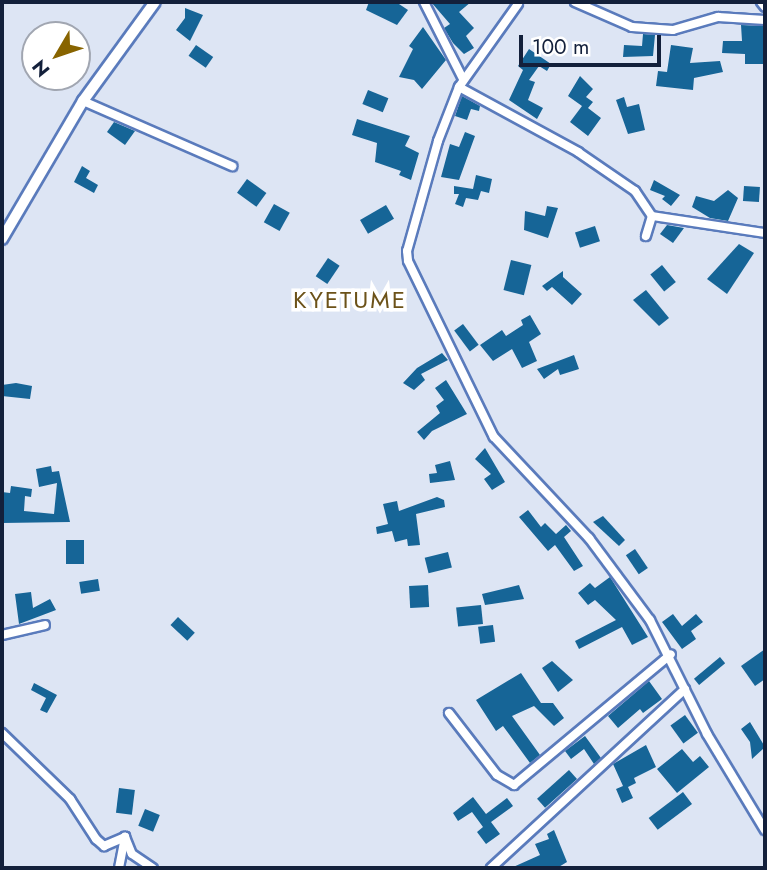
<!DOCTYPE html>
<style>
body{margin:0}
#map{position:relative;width:767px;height:870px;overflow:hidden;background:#dde5f4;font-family:Jost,sans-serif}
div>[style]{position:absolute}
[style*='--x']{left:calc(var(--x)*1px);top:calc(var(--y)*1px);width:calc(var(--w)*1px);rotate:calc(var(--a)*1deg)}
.building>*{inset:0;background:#166597;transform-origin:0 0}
.roads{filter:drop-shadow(2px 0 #5a7bbc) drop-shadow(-2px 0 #5a7bbc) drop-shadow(0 2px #5a7bbc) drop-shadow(0 -2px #5a7bbc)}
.street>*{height:8px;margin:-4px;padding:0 4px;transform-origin:4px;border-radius:4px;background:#fff}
.secondary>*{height:10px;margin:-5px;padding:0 5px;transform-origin:5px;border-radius:5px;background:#fff}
span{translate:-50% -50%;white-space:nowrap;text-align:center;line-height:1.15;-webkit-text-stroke:7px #fff;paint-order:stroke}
.quarter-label{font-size:24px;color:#6c5219;letter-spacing:2px}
.frame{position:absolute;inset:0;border:4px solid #13203b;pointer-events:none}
.north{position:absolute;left:21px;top:21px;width:70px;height:70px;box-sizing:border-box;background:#fff;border:2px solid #a1a6b1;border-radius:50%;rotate:231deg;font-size:19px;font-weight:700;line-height:28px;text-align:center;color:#13203b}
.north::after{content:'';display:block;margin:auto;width:24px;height:32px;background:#886400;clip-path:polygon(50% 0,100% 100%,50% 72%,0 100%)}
.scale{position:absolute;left:519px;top:35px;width:142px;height:32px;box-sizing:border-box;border:4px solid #13203b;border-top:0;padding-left:9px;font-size:21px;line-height:24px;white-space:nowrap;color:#13203b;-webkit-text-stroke:5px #fff;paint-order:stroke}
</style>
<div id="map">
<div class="building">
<div style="clip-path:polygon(369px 2px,396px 2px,408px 10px,397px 25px,366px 10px)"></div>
<div style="clip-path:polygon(431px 2px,471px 2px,459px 12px,474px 28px,466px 36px,474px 48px,464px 54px,453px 43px,444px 28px,450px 24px)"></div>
<div style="clip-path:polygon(185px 8px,203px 15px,190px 41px,176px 30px,185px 18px)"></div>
<div style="clip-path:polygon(741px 25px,764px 26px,764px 64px,745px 64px,745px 54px,722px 53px,723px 41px,742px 41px)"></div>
<div style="clip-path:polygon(423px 27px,446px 60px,422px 89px,414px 80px,399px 77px,413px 49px,409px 46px)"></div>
<div style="clip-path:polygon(643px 34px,655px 35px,653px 56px,623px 57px,624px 45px,642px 46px)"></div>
<div style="left:196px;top:45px;width:21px;height:13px;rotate:35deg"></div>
<div style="clip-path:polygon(671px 45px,693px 48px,690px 63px,720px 61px,723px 72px,694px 78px,693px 90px,656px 86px,658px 71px,667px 72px)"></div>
<div style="clip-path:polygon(529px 49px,551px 64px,547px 71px,539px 66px,529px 80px,535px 82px,528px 100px,543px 108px,537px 119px,509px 100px,523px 70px,518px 66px)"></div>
<div style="clip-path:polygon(580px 76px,593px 89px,586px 97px,593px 102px,588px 108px,601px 118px,588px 136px,570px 122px,582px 106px,568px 96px)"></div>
<div style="left:368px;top:90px;width:22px;height:15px;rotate:22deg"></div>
<div style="clip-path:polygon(462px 96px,480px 106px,479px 111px,471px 109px,467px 120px,455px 116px)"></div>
<div style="clip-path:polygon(624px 97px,627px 107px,639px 104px,645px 130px,628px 134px,616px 100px)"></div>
<div style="clip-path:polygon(357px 119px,410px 136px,405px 146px,419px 153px,411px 180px,399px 175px,401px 171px,375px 162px,377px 143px,352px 135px)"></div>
<div style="clip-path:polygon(114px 122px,135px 131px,125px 145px,107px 132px)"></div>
<div style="clip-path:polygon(465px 132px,475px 136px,459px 180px,441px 177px,450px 144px,459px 147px)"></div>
<div style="clip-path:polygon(82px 166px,90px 171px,86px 178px,98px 185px,94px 193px,74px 182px)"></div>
<div style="clip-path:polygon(476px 175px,492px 179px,489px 193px,481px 191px,478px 200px,466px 198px,463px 207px,455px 204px,459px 194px,454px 194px,454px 186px,473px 189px)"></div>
<div style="left:247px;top:179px;width:24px;height:17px;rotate:36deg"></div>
<div style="clip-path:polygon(654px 180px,680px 195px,671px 206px,662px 199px,665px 196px,650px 190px)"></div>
<div style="left:744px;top:186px;width:16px;height:15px;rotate:4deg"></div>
<div style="clip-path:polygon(728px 190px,738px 198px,728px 221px,710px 218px,692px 207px,696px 196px,714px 201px)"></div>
<div style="left:274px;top:204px;width:18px;height:21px;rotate:29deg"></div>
<div style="left:386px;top:205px;width:16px;height:30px;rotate:60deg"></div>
<div style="clip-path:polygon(547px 206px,558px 208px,548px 238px,524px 230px,525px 211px,545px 216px)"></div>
<div style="clip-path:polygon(667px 225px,684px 228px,673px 243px,660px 234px)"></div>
<div style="left:595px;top:226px;width:16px;height:21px;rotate:72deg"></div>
<div style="clip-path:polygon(739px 244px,754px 253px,727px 294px,707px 279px)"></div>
<div style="left:328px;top:258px;width:14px;height:22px;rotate:34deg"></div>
<div style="left:511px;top:260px;width:21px;height:31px;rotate:14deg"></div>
<div style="left:662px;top:265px;width:22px;height:15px;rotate:51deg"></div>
<div style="clip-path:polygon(563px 271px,563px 277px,582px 294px,572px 305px,552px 287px,547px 291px,542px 286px)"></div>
<div style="clip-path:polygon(646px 290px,669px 318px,659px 326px,633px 300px)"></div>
<div style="clip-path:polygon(530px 315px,541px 334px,529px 342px,537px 361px,522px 368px,512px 349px,493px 361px,480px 345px,502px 330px,506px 336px,523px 325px,521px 320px)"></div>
<div style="left:463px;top:324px;width:26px;height:11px;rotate:53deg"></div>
<div style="clip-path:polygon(442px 353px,448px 360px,421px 374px,425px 380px,414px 390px,403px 383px,417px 368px)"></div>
<div style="clip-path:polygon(574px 355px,579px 369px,560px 375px,558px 369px,544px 379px,537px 369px)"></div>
<div style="clip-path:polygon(446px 380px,467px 414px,432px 431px,424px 440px,417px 432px,440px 413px,436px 406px,444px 400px,435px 388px)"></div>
<div style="clip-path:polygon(16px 383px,32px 386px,30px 399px,2px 396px,2px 385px)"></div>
<div style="clip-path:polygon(485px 448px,505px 482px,492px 490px,484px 479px,491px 474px,475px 459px)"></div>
<div style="clip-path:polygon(450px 461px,455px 480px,430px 483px,429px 474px,437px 473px,435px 465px)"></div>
<div style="clip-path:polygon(51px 466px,52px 472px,59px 471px,70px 522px,2px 523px,2px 492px,10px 493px,11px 486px,32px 489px,31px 497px,25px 496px,24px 511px,54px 514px,57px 483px,39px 487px,36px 469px)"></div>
<div style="clip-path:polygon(437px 497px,444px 500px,445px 507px,416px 514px,420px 545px,408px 546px,407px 539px,395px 542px,392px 531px,377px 534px,376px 527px,388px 524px,383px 504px,397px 501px,399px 511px)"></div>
<div style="clip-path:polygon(528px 510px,541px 527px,545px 523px,556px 534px,566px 525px,571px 531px,564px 537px,583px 566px,574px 571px,555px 545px,548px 551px,519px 517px)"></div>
<div style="clip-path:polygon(603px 516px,625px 540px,619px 546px,593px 522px)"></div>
<div style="left:66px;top:540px;width:18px;height:24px"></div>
<div style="left:635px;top:549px;width:23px;height:11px;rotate:56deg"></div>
<div style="left:448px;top:552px;width:16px;height:24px;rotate:76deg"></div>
<div style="clip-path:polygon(610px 577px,648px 637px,632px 645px,622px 627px,579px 649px,575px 641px,616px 620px,595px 600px,588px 605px,578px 593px,590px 583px,595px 588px)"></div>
<div style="left:98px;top:579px;width:12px;height:19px;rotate:81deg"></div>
<div style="left:428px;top:585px;width:22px;height:19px;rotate:87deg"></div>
<div style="clip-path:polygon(519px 585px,524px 599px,485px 605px,482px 594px)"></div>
<div style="clip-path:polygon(31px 592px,33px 608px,50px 599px,56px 610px,19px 624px,15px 594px)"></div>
<div style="left:481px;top:605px;width:19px;height:25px;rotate:84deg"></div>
<div style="clip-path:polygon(673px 614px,682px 626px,696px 614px,703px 622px,691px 631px,696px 639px,682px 649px,662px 622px)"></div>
<div style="left:178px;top:617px;width:23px;height:11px;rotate:43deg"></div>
<div style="left:493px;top:625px;width:17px;height:15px;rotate:83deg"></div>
<div style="clip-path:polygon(765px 649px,765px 679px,755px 686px,741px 666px)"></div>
<div style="left:720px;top:657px;width:8px;height:34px;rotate:50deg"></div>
<div style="clip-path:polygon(552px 661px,573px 680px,558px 692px,542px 668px)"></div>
<div style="clip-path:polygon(521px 673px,541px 703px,553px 703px,564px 718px,554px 726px,534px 706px,512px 716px,540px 755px,530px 763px,503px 726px,496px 731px,476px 700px)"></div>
<div style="clip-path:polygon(649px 681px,662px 699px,643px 713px,640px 709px,618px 728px,608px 716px)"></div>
<div style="clip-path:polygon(34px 683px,57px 695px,47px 713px,40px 710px,46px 698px,31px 690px)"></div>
<div style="left:685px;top:715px;width:22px;height:18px;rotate:54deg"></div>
<div style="clip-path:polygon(750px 722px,765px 747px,752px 759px,750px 742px,741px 729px)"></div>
<div style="clip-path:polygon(585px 736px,601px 758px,594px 764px,584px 749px,571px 759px,565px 751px)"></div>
<div style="clip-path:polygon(646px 745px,656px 767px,634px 778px,636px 783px,628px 787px,633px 798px,622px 803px,616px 789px,623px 786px,613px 764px)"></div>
<div style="clip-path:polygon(682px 749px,693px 762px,700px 756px,709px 767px,677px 793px,657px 769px)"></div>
<div style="left:569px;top:770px;width:12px;height:43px;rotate:48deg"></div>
<div style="left:119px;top:788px;width:16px;height:25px;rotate:7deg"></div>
<div style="left:683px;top:792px;width:15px;height:43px;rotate:53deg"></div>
<div style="clip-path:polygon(473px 797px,486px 814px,507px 798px,513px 806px,491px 822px,500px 834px,486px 844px,477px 832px,483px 827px,472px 812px,458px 821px,453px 813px)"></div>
<div style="left:145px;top:809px;width:16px;height:18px;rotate:22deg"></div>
<div style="clip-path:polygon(554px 830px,567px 862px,557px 868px,511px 868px,540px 855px,535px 844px,549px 839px,547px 834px)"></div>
</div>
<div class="roads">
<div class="street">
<div style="--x:424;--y:2;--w:86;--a:63.1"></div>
<div style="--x:575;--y:2;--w:62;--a:23.7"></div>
<div style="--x:632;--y:27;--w:41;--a:4.2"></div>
<div style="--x:673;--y:30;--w:47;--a:-16.1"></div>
<div style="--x:718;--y:17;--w:47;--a:3.7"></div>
<div style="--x:761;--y:2;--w:6;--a:51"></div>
<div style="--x:518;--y:4;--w:102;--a:125.4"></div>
<div style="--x:459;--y:87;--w:58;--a:111.3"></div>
<div style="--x:438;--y:141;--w:114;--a:105.7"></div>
<div style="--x:407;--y:251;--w:10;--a:84"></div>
<div style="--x:408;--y:261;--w:196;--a:64"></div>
<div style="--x:494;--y:437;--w:139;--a:46.8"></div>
<div style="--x:589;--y:538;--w:102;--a:53.4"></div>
<div style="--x:650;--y:620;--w:127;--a:63.4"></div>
<div style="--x:707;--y:734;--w:112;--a:58.9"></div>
<div style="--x:459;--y:87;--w:136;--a:28.6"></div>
<div style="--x:578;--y:152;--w:69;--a:34.4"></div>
<div style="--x:635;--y:191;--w:30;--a:56"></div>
<div style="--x:652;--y:216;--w:21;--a:107"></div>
<div style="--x:83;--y:101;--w:163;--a:23.6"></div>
<div style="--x:652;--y:216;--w:114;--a:8.6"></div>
<div style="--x:2;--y:635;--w:44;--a:-13.1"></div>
<div style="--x:449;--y:713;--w:78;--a:52.3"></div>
<div style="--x:497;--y:775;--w:20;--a:30"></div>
<div style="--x:514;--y:785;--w:204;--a:-39.8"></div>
<div style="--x:2;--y:733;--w:95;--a:44.1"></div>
<div style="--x:70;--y:799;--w:48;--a:57"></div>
<div style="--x:96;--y:839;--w:11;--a:41"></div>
<div style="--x:104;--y:846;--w:23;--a:-23"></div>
<div style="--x:125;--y:837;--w:18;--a:68"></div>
<div style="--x:132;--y:854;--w:25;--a:34"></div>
<div style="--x:119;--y:868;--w:32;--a:-79"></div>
<div style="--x:491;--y:868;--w:264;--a:-42.7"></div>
</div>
<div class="secondary">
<div style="--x:2;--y:239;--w:160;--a:-59.6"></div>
<div style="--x:83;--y:101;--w:122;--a:-54"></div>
</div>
</div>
<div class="quarter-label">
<span style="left:350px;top:300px">KYETUME</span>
</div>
<div class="frame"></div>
<div class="north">N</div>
<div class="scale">100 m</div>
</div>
